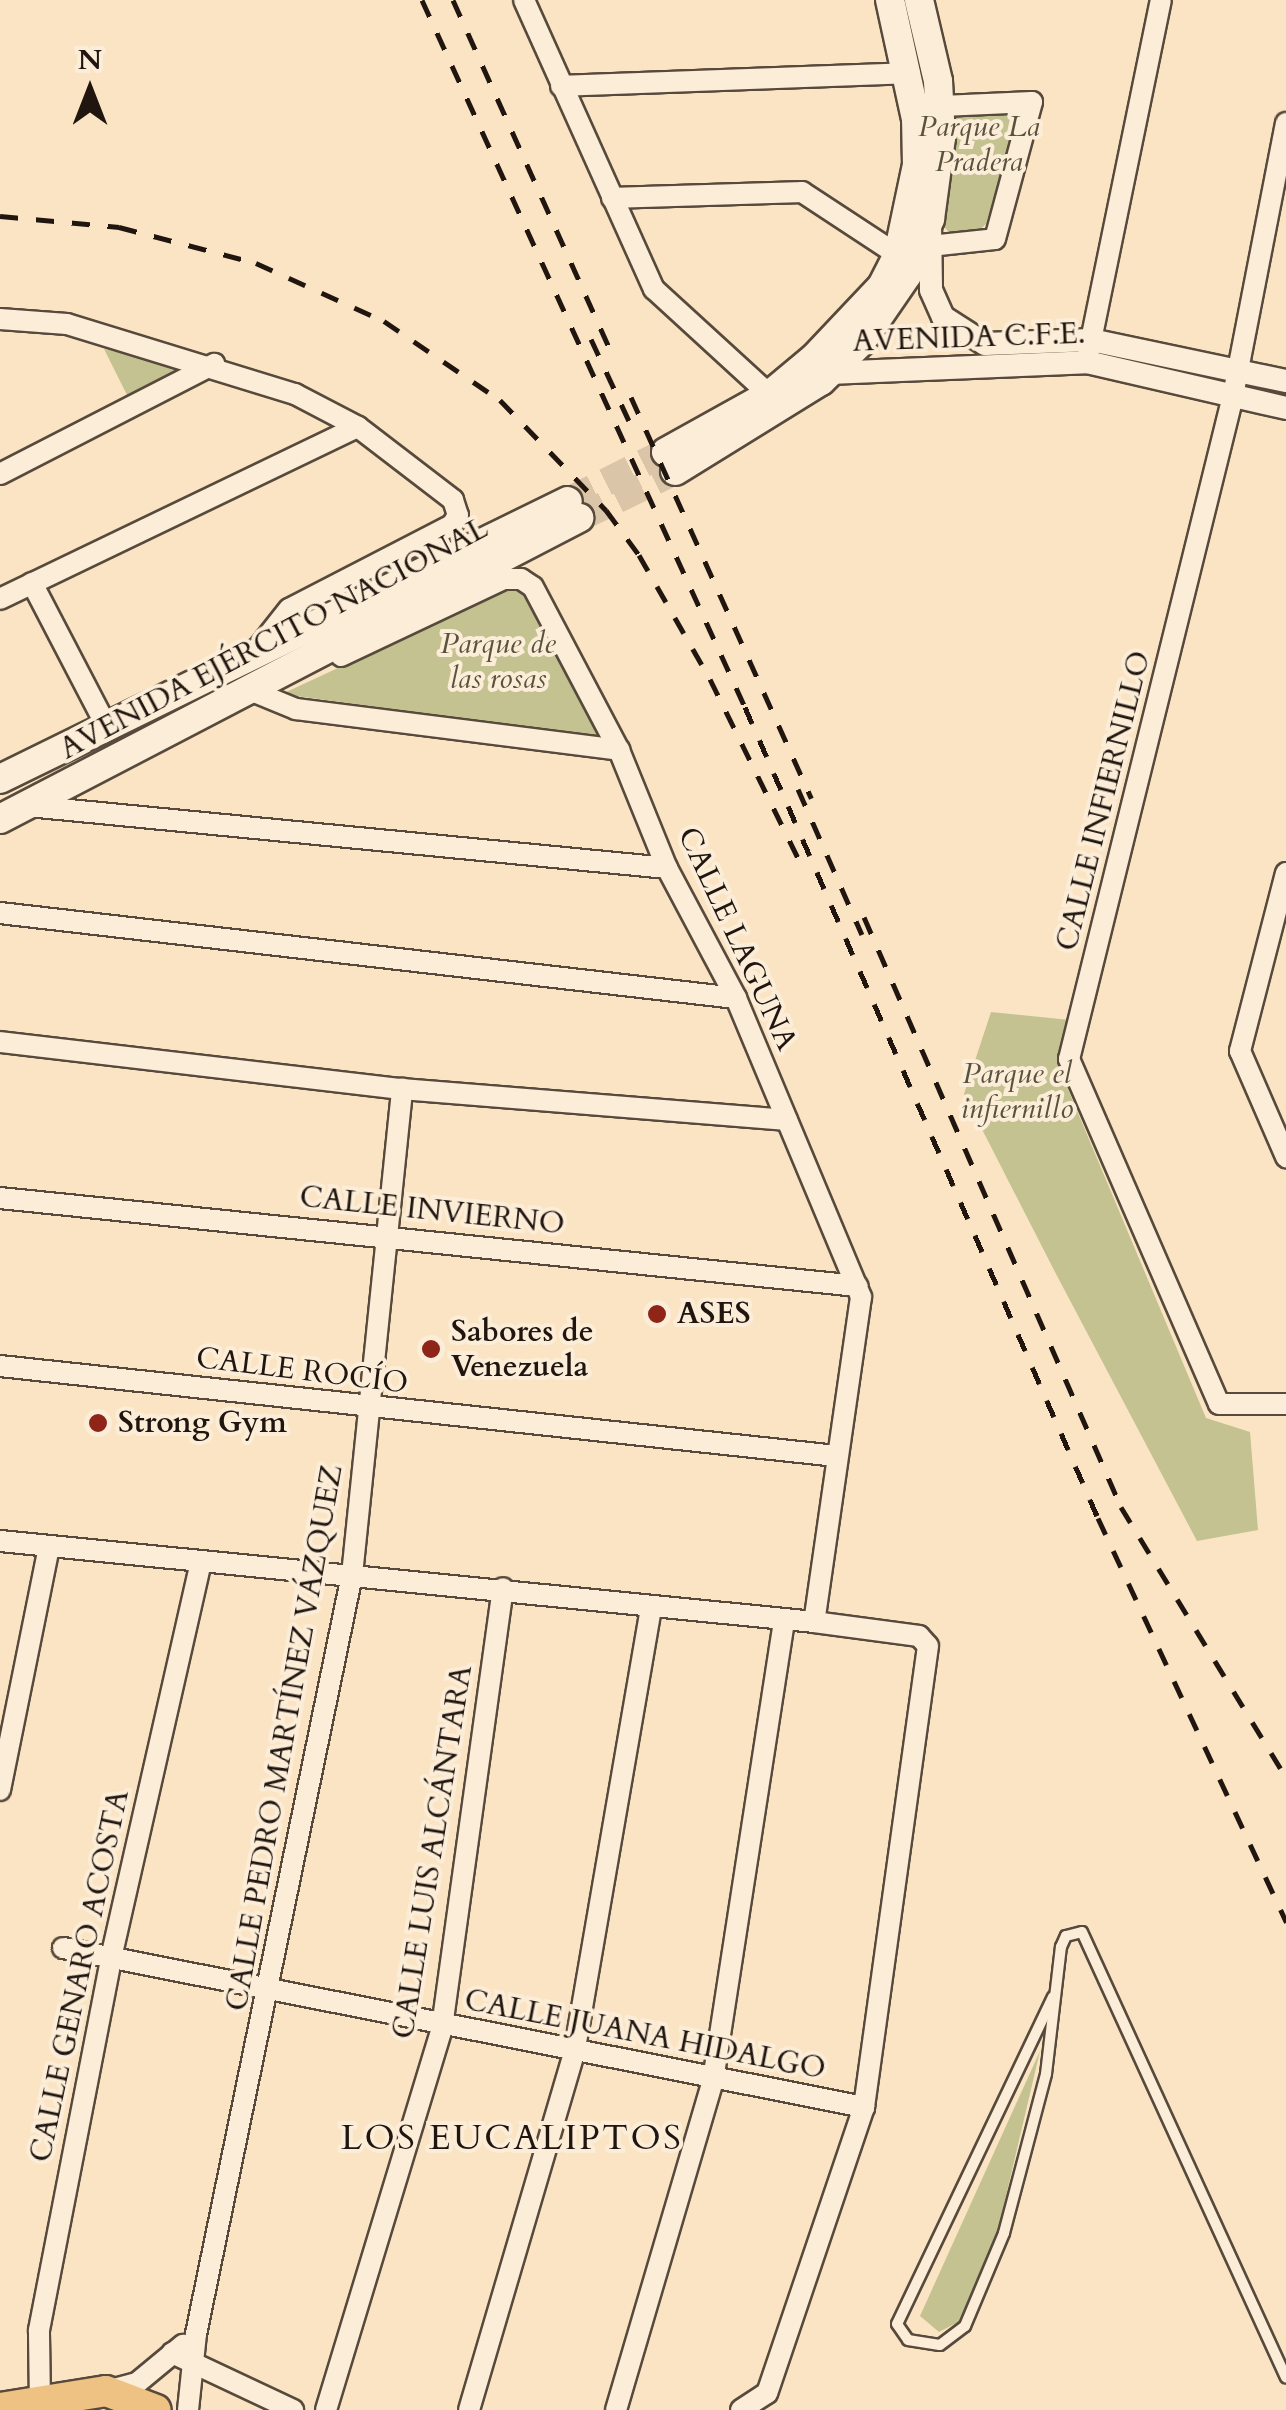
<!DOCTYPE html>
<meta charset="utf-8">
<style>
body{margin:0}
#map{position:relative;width:1286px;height:2410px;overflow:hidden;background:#fbe4c3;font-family:Cardo,serif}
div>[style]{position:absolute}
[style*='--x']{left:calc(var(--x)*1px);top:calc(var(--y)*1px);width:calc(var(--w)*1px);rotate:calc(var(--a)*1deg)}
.green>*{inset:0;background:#c3c290}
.secondary-tunnel>*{height:28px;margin-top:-14px;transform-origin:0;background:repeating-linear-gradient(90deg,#dac5a8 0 28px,transparent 0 42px)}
.roads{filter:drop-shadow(2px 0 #574a3c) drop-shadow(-2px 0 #574a3c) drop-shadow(0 2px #574a3c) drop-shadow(0 -2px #574a3c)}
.service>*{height:10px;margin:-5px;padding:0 5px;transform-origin:5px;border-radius:5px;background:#fcedd8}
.minor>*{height:20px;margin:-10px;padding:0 10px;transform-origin:10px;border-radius:10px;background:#fcedd8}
.tertiary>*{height:22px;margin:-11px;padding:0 11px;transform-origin:11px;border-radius:11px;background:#fcedd8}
.secondary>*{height:28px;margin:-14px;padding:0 14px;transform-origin:14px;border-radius:14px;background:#fcedd8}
.primary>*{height:30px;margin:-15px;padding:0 15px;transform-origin:15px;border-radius:15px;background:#eec282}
.rail>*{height:5px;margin-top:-2.5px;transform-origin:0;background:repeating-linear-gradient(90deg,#20160f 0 18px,transparent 0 36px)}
.dots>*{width:28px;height:28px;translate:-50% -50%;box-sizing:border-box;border:5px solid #fcedd8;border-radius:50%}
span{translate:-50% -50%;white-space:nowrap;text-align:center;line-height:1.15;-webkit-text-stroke:8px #fcedd8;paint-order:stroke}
.park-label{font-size:30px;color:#59523c;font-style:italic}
.street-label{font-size:30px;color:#20160f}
.poi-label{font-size:30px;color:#20160f;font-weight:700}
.left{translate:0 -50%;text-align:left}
.quarter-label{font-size:35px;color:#20160f;letter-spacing:2.5px}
.north{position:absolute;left:40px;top:40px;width:100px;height:100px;-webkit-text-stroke:8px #fcedd8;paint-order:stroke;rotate:0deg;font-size:28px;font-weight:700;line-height:40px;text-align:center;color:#20160f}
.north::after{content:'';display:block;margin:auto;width:35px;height:45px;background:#20160f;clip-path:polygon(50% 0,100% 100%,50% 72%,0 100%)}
</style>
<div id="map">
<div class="green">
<div style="clip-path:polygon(1020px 111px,986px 224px,970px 239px,956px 239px,942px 225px,951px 112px)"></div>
<div style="clip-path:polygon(104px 349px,194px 368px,130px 401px)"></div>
<div style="clip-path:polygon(521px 583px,602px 738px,282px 694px)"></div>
<div style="clip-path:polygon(991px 1012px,1070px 1020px,1062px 1075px,1206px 1418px,1250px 1432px,1258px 1530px,1197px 1541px,1055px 1272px,964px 1094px)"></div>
<div style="clip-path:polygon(1040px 2051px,998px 2230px,960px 2321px,939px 2332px,920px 2316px)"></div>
</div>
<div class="secondary-tunnel">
<div style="--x:568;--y:501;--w:110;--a:-26.6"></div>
<div style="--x:579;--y:518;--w:107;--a:-26.1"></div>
</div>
<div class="roads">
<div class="service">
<div style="--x:1053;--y:1997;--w:362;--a:115.5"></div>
<div style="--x:897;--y:2324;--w:19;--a:55"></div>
<div style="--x:908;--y:2340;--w:32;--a:9"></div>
<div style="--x:940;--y:2345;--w:31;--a:-37"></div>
<div style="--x:965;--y:2326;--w:101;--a:-67.2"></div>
<div style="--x:1004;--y:2233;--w:164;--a:-75.2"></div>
<div style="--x:1046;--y:2074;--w:128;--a:-83.3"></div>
<div style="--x:1061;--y:1947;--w:12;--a:-66"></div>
<div style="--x:1066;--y:1936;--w:16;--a:-14"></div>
<div style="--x:1082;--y:1932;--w:490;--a:65.4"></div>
</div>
<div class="minor">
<div style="--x:524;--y:0;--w:317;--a:65.8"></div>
<div style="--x:654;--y:289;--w:145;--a:42.5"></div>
<div style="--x:561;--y:86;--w:349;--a:-2.1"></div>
<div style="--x:1286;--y:123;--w:278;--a:101"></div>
<div style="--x:1233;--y:396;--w:683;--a:103.89"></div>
<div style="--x:1069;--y:1059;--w:376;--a:66.5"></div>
<div style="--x:1219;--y:1404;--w:67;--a:0"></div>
<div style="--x:612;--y:198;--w:190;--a:-1.8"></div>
<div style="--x:802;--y:192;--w:115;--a:33.3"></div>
<div style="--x:930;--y:246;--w:65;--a:-6.1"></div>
<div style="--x:995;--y:239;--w:142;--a:-74.9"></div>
<div style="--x:1032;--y:102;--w:90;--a:177.5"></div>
<div style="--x:0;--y:319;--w:67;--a:4.3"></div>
<div style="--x:67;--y:324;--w:239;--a:17.1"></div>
<div style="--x:295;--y:394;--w:71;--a:27.6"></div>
<div style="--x:358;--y:427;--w:120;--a:37.5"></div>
<div style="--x:453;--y:500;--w:16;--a:72"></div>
<div style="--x:458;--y:515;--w:12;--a:121"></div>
<div style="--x:452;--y:525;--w:183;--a:152.7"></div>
<div style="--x:289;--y:609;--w:55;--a:128.3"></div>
<div style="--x:1088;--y:355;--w:362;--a:-78.4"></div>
<div style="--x:0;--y:474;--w:241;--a:-27.2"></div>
<div style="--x:32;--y:583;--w:162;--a:62.5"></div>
<div style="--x:0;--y:599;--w:397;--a:-25.7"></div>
<div style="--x:341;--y:656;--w:180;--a:-25.3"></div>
<div style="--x:504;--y:579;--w:17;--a:0"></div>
<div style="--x:521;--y:579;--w:14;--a:34"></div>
<div style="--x:533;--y:587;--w:184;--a:62.2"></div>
<div style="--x:619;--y:750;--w:127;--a:67.9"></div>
<div style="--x:667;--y:868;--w:147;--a:62"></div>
<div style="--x:736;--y:998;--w:324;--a:67.3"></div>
<div style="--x:861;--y:1297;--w:328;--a:98.2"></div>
<div style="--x:252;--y:691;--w:48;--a:22.2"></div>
<div style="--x:296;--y:709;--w:326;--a:7.2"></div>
<div style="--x:28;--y:806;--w:642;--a:5.54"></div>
<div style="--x:1286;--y:873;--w:184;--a:104.5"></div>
<div style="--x:1240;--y:1051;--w:116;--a:66.5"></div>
<div style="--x:0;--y:913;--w:741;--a:6.59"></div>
<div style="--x:0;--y:1042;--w:405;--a:6.7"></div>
<div style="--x:402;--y:1089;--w:386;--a:4.6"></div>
<div style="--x:0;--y:1198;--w:862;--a:5.86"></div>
<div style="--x:0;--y:1366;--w:842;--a:6.14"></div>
<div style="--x:0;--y:1541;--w:818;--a:5.68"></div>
<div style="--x:814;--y:1622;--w:106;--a:7.6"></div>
<div style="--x:919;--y:1636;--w:13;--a:48"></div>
<div style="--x:928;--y:1646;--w:465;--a:97.9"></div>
<div style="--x:864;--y:2107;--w:302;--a:108.7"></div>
<div style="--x:767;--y:2393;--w:31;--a:147"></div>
<div style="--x:0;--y:1790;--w:248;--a:-78.6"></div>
<div style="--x:63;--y:1948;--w:817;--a:11.23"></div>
<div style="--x:172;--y:2353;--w:134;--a:25.2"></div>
<div style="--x:107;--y:2391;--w:31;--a:-15"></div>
<div style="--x:137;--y:2383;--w:60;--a:-39.6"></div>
<div style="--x:40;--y:2405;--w:75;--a:-90.8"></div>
<div style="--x:39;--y:2330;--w:379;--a:-79"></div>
<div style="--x:111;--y:1958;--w:406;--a:-77.2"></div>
<div style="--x:188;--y:2410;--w:76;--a:-84"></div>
<div style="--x:196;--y:2334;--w:775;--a:-78.39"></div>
<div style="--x:352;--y:1575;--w:489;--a:-84.1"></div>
<div style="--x:326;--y:2410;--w:400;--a:-73.1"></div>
<div style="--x:442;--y:2027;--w:443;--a:-82.1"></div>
<div style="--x:469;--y:2410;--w:371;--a:-73.6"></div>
<div style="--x:574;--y:2054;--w:454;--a:-80.2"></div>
<div style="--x:616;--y:2410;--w:344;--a:-73.6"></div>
<div style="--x:713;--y:2080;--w:465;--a:-81.2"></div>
</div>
<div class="tertiary">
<div style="--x:930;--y:224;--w:66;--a:89.1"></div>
<div style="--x:931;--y:290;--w:30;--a:66"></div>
<div style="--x:943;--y:317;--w:50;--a:32.7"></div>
<div style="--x:985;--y:344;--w:106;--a:-2.2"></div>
<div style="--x:1091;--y:340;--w:199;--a:11.9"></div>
<div style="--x:829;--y:373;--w:258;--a:-2.4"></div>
<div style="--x:1087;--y:362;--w:204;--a:13"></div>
</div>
<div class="secondary">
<div style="--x:666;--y:452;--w:121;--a:-29.1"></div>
<div style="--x:772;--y:393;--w:55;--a:-39.8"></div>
<div style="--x:814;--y:358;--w:99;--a:-46.6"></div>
<div style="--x:882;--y:286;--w:35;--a:-63"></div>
<div style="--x:898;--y:255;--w:92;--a:-78.1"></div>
<div style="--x:917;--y:165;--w:46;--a:-91.2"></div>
<div style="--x:916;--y:119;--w:122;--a:-102.3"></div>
<div style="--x:675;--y:471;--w:172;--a:-31.7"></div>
<div style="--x:821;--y:381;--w:56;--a:-44.3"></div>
<div style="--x:861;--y:342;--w:81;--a:-55.5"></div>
<div style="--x:907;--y:275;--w:61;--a:-67.7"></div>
<div style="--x:930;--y:219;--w:82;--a:-82.3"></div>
<div style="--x:941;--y:138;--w:57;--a:-93"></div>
<div style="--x:938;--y:81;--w:83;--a:-103.2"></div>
<div style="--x:0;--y:779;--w:632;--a:-26.08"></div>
<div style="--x:0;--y:819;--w:653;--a:-27.47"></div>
</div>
<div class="primary">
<div style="--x:0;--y:2408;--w:107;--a:-9.1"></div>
<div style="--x:106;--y:2391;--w:53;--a:20.8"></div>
</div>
</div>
<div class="rail">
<div style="--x:422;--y:0;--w:777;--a:65.45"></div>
<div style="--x:745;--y:707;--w:884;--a:66.48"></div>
<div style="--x:1098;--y:1518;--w:446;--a:65"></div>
<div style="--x:453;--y:0;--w:385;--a:65.8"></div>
<div style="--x:0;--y:216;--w:120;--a:5.3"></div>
<div style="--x:119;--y:227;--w:142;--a:14.7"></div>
<div style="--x:256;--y:263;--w:141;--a:24.4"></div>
<div style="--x:384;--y:321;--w:140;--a:34.3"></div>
<div style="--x:500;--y:400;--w:153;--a:46.1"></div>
<div style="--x:606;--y:510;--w:56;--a:53.7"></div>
<div style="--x:639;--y:555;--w:143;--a:60.2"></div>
<div style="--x:710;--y:679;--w:211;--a:63.8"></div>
<div style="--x:591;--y:339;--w:90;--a:65.1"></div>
<div style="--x:631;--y:397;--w:440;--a:65.8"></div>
<div style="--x:798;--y:789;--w:159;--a:66.3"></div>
<div style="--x:864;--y:917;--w:644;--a:66.46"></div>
<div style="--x:1121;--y:1507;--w:316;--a:58.6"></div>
</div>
<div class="dots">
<div style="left:657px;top:1314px;background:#8f2418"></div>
<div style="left:431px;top:1349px;background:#8f2418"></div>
<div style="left:98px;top:1423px;background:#8f2418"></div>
</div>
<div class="park-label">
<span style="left:979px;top:144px">Parque La<br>Pradera</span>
<span style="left:498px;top:661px">Parque de<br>las rosas</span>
<span style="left:1017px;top:1091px">Parque el<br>infiernillo</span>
</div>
<div class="street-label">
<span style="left:969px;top:338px;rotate:-2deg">AVENIDA C.F.E.</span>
<span style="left:274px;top:639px;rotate:-28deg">AVENIDA EJÉRCITO NACIONAL</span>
<span style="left:1104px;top:801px;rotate:-76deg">CALLE INFIERNILLO</span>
<span style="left:737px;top:939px;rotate:65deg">CALLE LAGUNA</span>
<span style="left:432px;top:1211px;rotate:6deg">CALLE INVIERNO</span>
<span style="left:302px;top:1371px;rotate:7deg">CALLE ROCÍO</span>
<span style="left:285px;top:1738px;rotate:-80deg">CALLE PEDRO MARTÍNEZ VÁZQUEZ</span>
<span style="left:433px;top:1852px;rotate:-81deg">CALLE LUIS ALCÁNTARA</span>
<span style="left:80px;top:1976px;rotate:-78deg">CALLE GENARO ACOSTA</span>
<span style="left:645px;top:2035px;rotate:11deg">CALLE JUANA HIDALGO</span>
</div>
<div class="poi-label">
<span class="left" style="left:677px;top:1314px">ASES</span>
<span class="left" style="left:451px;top:1349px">Sabores de<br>Venezuela</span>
<span class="left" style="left:118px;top:1423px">Strong Gym</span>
</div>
<div class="quarter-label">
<span style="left:512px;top:2138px">LOS EUCALIPTOS</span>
</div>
<div class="north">N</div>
</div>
